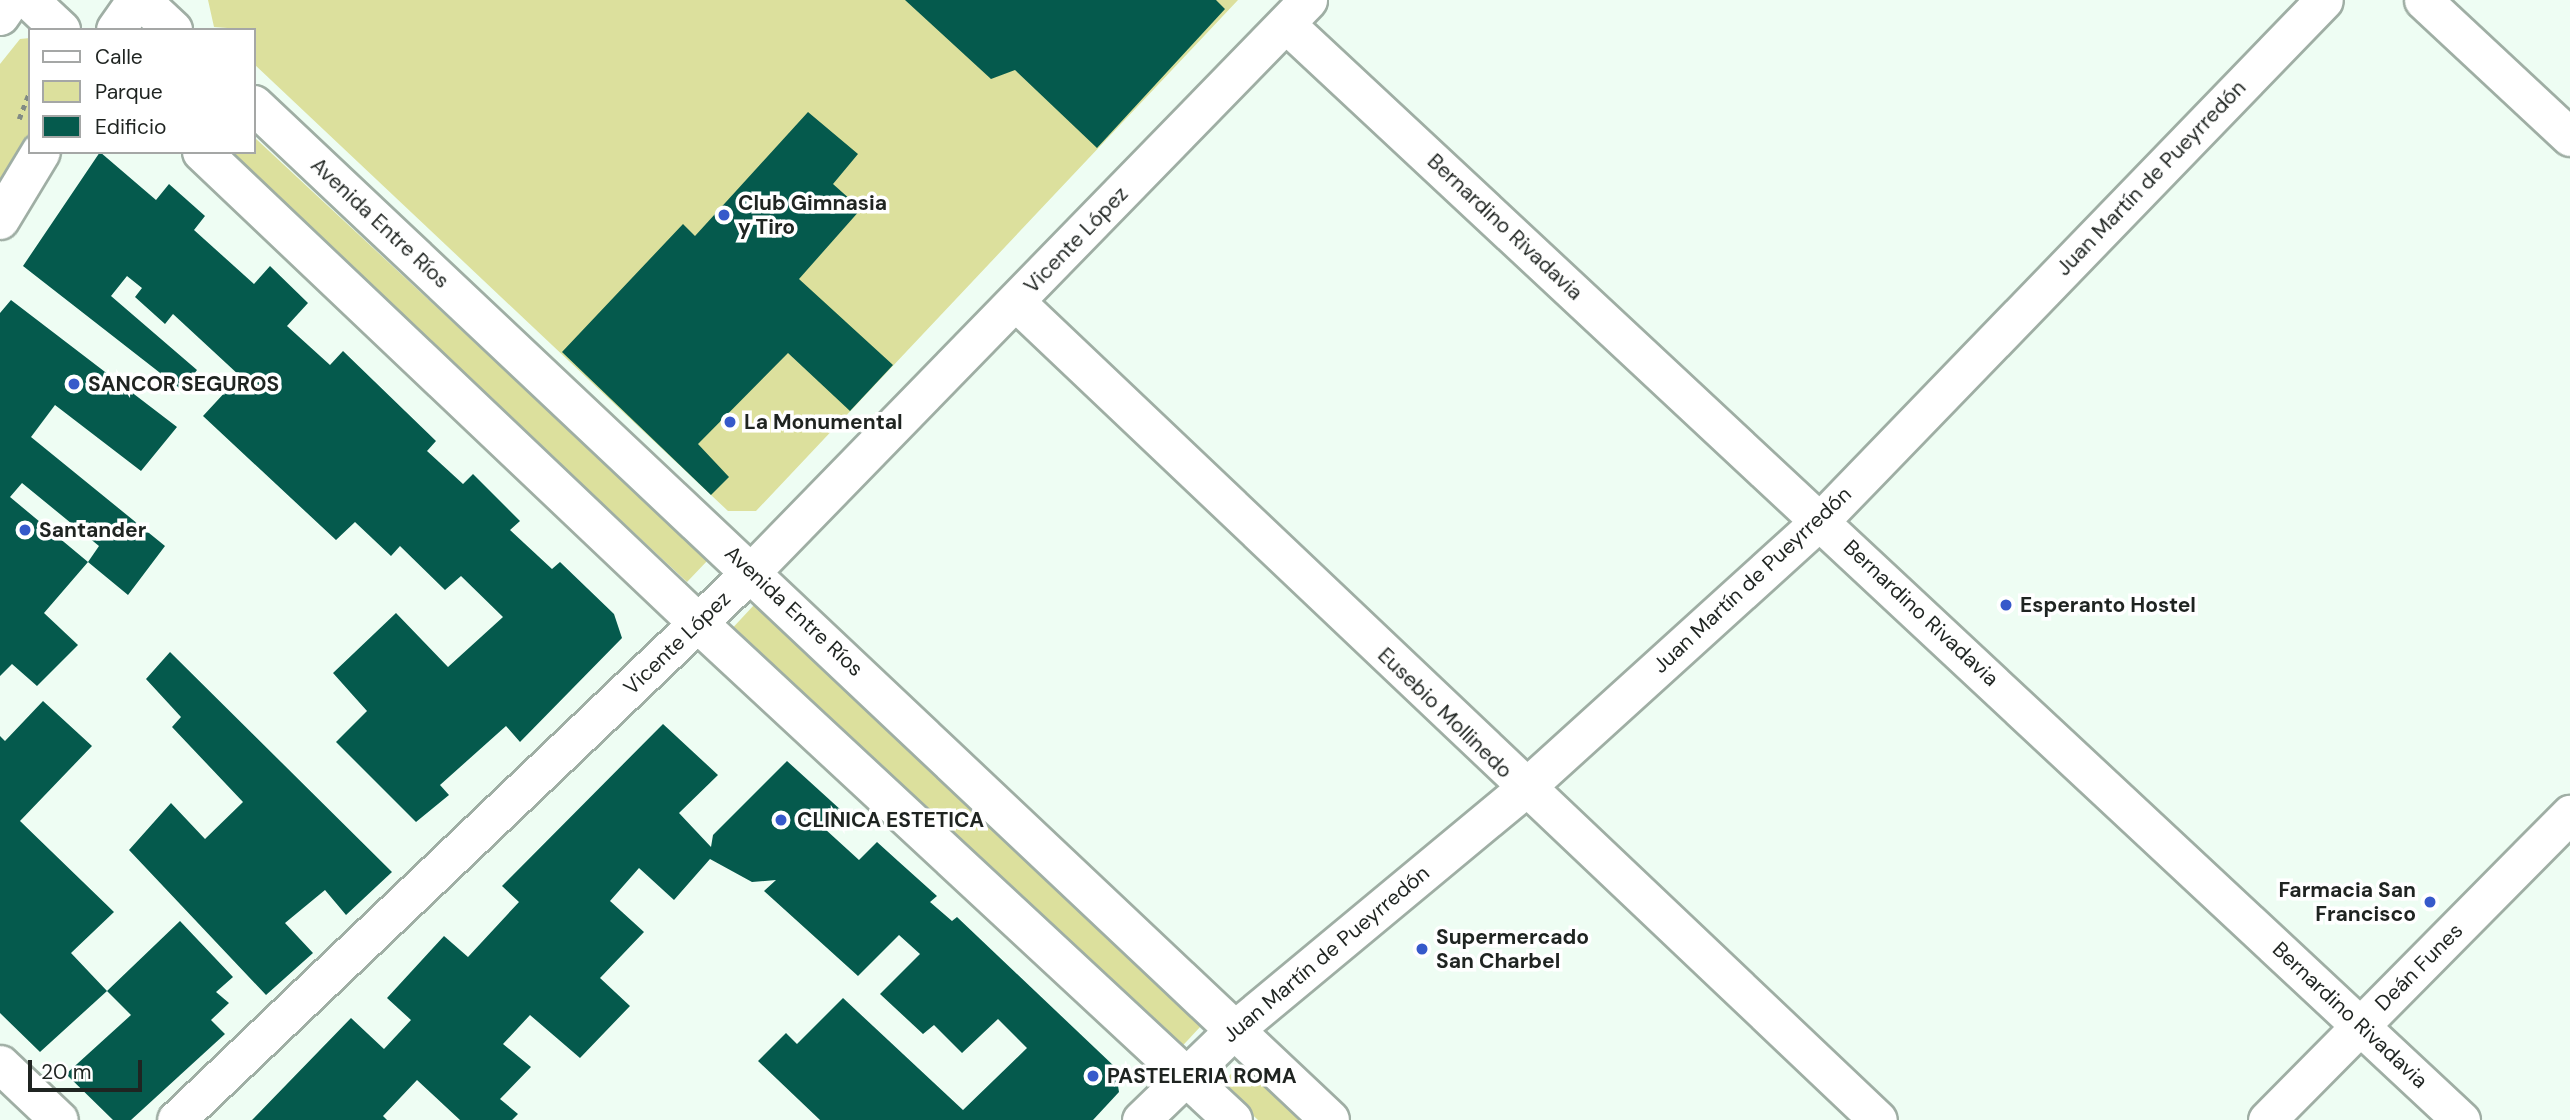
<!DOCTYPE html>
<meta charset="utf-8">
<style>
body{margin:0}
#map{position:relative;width:2570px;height:1120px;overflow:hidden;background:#eefdf3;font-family:"DM Sans",sans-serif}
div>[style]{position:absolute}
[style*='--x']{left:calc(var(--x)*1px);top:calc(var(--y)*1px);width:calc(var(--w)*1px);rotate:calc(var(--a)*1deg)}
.green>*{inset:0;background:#dce09d;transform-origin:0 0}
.building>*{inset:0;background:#055a4d}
.path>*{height:4.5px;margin-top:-2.25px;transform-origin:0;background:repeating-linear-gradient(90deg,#818b84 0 5px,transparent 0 10px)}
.roads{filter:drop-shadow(2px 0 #9faea4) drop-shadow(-2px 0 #9faea4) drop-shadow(0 2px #9faea4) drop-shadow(0 -2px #9faea4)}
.minor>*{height:37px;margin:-18.5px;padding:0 18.5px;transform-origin:18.5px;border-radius:18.5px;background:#fff}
.secondary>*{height:38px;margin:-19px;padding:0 19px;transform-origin:19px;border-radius:19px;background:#fff}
.primary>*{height:38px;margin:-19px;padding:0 19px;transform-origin:19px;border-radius:19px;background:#fff}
.dots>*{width:19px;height:19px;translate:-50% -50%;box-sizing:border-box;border:4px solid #fff;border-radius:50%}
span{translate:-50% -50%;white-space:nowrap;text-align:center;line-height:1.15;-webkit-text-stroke:7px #fff;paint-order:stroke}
.street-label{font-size:21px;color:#1f2421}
.poi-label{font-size:21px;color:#1f2421;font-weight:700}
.left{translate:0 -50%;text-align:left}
.right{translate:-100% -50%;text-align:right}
.legend{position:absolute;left:28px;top:28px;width:228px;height:126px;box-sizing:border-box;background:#fff;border:2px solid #a5a7a6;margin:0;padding:9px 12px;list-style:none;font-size:21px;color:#1f2421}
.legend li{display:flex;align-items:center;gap:14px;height:35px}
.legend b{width:35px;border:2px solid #a5a7a6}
.scale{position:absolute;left:28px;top:1060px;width:114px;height:32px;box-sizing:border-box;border:4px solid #1f2421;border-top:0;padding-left:9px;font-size:21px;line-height:24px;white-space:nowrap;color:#1f2421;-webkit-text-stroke:5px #fff;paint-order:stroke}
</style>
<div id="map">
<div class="green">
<div style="clip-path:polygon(208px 0,1238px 0,756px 511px,728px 511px,254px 64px,254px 30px,214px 27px)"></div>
<div style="clip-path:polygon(30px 38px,30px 132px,0 180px,0 64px,20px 39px)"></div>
<div style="clip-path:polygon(254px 137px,708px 560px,687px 582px,226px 152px,254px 152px)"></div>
<div style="left:754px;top:605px;width:614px;height:30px;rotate:43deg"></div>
<div style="clip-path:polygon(1241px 1063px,1302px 1120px,1258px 1120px,1221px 1085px)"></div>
</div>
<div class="building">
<div style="clip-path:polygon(905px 0,1216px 0,1225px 9px,1097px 148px,1015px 70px,991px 79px)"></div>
<div style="clip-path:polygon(808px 112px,858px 154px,833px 184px,861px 209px,799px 279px,893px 365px,850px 411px,788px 353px,698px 444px,729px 477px,711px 495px,562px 352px,683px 224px,695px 236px)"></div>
<div style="clip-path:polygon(100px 152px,156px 200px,169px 184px,205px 216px,194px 230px,254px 284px,270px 266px,308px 303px,287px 326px,330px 365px,343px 351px,436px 441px,427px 451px,463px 484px,473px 474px,520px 521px,510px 530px,552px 569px,560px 562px,614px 614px,622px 638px,520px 742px,506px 726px,440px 785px,449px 795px,416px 822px,336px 742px,367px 711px,333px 673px,396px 613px,448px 667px,503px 617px,461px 576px,445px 590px,400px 546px,391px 556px,355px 522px,336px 540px,203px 416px,240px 376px,173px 314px,165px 324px,135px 297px,142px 288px,127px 276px,111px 296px,197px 370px,182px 390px,23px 266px)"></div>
<div style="clip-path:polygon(11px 300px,177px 427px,141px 471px,55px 405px,31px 437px,165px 546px,128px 595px,88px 562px,99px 546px,22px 483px,10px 497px,88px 562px,44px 613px,78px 645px,37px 686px,12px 664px,0 676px,0 313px)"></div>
<div style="clip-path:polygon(170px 652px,392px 872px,346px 915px,325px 890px,285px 923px,313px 953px,266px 995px,129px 850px,171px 803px,205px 839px,243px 802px,172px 727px,181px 717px,146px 679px)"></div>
<div style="clip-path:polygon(43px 701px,92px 746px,20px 821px,114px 912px,71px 953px,107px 991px,180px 921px,233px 977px,216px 992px,229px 1003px,211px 1020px,225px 1034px,131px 1120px,113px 1120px,66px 1074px,131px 1015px,107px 991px,40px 1052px,0 1013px,0 736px,5px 741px)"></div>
<div style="clip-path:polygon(663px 724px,718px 775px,679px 813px,711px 847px,713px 835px,787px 761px,842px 811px,825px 829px,859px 860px,877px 842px,898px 861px,937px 896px,930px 902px,952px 921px,957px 917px,1115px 1067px,1119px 1092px,1093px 1120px,820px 1120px,758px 1061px,786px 1033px,797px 1044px,843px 998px,963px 1110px,1027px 1048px,998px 1019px,962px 1053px,934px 1025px,923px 1034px,880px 994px,920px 954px,899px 935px,858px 976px,764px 891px,776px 880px,752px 882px,710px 859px,674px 900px,639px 868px,610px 901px,644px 932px,600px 978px,630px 1006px,580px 1058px,530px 1015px,503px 1044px,531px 1067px,500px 1099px,518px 1114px,512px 1120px,460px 1120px,417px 1080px,383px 1116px,387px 1120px,252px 1120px,351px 1018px,384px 1049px,411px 1020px,387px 998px,444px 936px,468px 957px,519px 902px,502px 886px)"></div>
</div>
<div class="path">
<div style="--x:19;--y:119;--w:30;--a:-69"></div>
</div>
<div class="roads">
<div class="minor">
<div style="--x:2423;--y:0;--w:201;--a:43"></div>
<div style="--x:1286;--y:24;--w:1607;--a:43.01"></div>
<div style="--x:1016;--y:302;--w:1188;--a:43.5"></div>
<div style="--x:0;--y:1064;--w:81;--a:43.5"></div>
<div style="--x:176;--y:1120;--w:796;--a:-43.63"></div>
<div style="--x:752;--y:571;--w:797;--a:-45.76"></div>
<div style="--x:1141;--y:1120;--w:129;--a:-44.1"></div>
<div style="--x:1234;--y:1030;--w:377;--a:-39.7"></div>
<div style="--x:1524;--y:789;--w:401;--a:-42.2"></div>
<div style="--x:1821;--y:520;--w:723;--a:-45.95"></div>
<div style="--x:2267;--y:1120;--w:431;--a:-45.3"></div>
</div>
<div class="secondary">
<div style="--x:29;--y:0;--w:44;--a:43.2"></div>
<div style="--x:141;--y:0;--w:44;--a:43.2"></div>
<div style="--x:254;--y:105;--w:1479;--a:43.33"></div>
<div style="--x:202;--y:152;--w:684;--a:43.52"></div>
<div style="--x:698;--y:623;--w:730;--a:42.89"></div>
</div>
<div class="primary">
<div style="--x:0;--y:16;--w:19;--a:-55"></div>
<div style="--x:116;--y:30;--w:37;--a:-55"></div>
<div style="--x:0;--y:220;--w:79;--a:-58.9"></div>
</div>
</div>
<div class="dots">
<div style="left:724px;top:215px;background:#3659ca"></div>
<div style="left:74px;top:384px;background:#3659ca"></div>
<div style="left:730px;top:422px;background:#3659ca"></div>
<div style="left:25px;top:530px;background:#3659ca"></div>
<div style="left:2006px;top:605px;background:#3659ca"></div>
<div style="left:781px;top:820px;background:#3659ca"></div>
<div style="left:2430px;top:902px;background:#3659ca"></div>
<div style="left:1422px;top:949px;background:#3659ca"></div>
<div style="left:1093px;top:1076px;background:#3659ca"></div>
</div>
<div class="street-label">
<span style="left:2151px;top:178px;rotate:-46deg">Juan Martín de Pueyrredón</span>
<span style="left:380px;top:223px;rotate:43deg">Avenida Entre Ríos</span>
<span style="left:1505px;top:227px;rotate:43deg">Bernardino Rivadavia</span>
<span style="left:1076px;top:240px;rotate:-46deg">Vicente López</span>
<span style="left:1752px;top:580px;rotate:-43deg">Juan Martín de Pueyrredón</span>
<span style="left:794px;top:611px;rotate:43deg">Avenida Entre Ríos</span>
<span style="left:1921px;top:613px;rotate:43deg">Bernardino Rivadavia</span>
<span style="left:677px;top:643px;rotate:-44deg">Vicente López</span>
<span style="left:1445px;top:713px;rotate:44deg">Eusebio Mollinedo</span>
<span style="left:1326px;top:954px;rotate:-40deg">Juan Martín de Pueyrredón</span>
<span style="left:2419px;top:967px;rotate:-45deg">Deán Funes</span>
<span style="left:2350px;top:1015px;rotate:43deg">Bernardino Rivadavia</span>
</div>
<div class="poi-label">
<span class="left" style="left:738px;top:215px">Club Gimnasia<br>y Tiro</span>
<span class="left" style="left:88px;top:384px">SANCOR SEGUROS</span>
<span class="left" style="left:744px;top:422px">La Monumental</span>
<span class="left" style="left:39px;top:530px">Santander</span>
<span class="left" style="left:2020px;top:605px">Esperanto Hostel</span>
<span class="left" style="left:797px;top:820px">CLINICA ESTETICA</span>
<span class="right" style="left:2416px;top:902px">Farmacia San<br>Francisco</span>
<span class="left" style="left:1436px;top:949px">Supermercado<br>San Charbel</span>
<span class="left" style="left:1107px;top:1076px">PASTELERIA ROMA</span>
</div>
<ul class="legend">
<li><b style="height:9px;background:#fff"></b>Calle</li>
<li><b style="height:19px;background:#dce09d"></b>Parque</li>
<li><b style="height:19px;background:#055a4d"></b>Edificio</li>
</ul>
<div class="scale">20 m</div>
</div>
